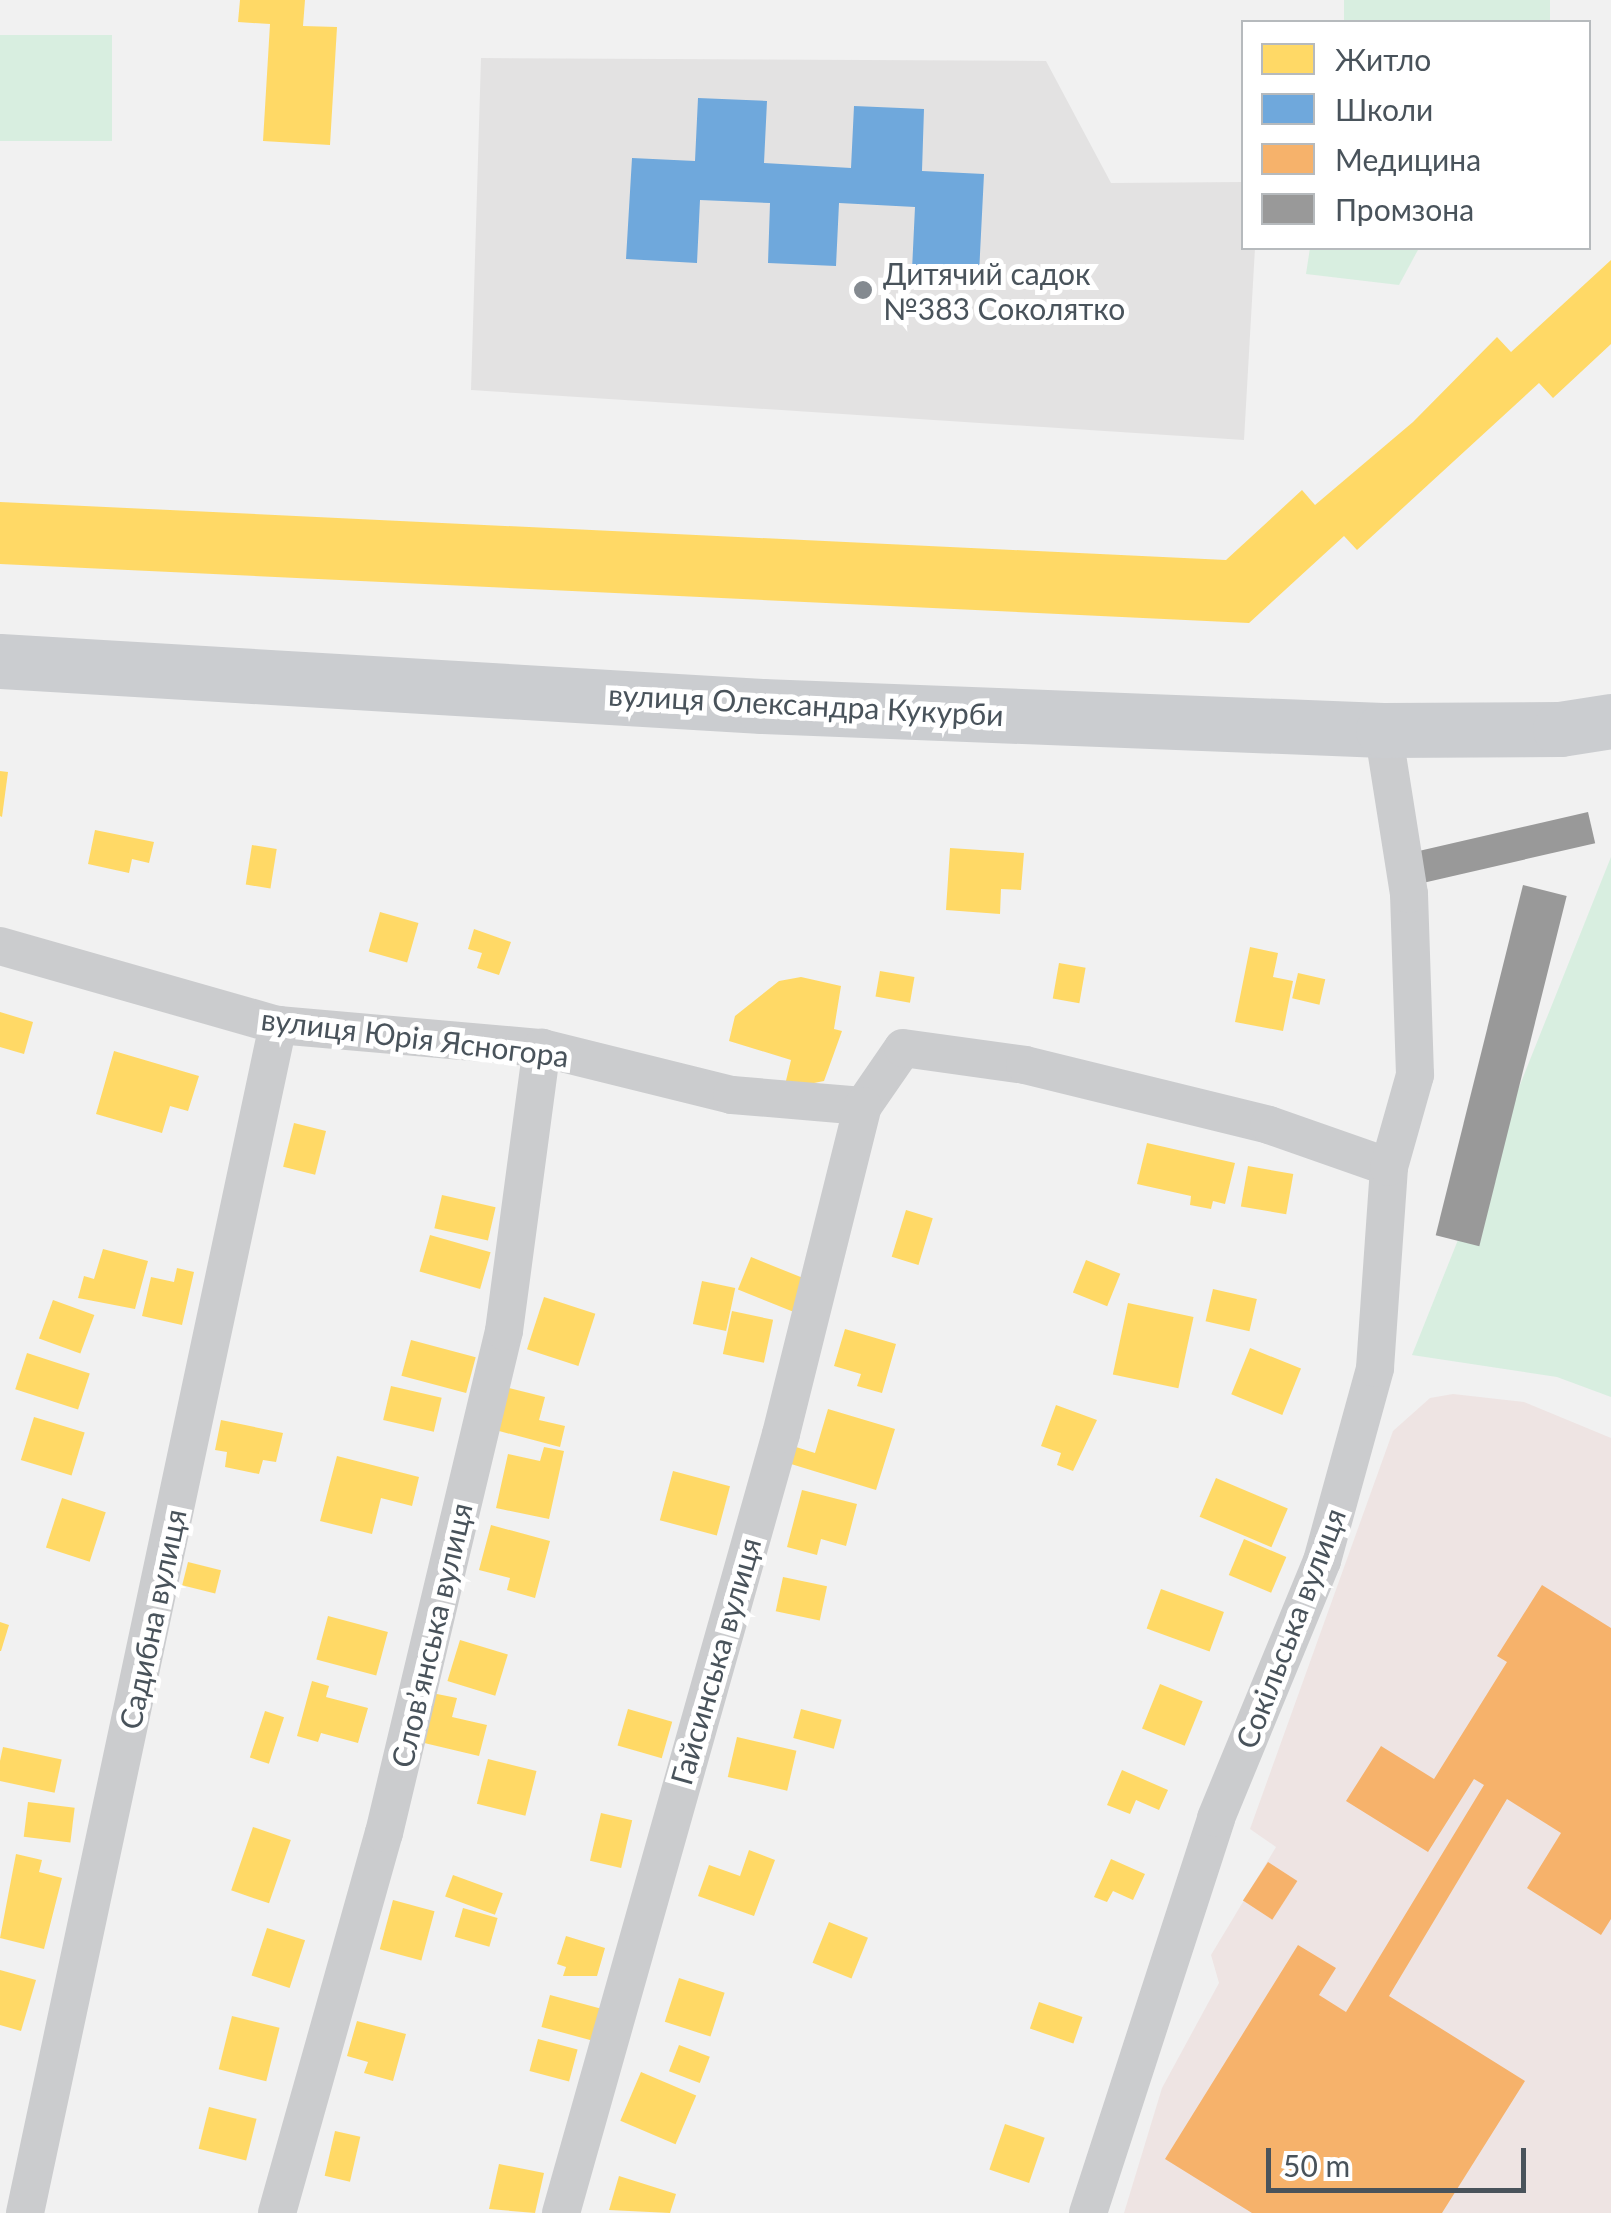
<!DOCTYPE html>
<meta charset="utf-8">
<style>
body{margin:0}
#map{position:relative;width:1611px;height:2213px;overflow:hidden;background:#f1f1f1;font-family:Lato,sans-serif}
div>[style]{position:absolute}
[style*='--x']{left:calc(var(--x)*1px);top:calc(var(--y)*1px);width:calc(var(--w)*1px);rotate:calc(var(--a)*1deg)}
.education>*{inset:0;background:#e3e2e2}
.medical>*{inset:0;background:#eee4e3}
.green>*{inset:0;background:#d8eee0;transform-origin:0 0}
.homes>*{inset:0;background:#ffd966;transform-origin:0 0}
.schools>*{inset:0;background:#6fa8dc}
.health>*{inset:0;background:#f6b26b;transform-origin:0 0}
.industry>*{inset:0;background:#999;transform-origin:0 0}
.street>*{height:38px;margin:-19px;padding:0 19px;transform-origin:19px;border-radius:19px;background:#cbccce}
.secondary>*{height:55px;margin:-27.5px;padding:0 27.5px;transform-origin:27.5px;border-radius:27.5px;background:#cbcdd0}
.dots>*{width:28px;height:28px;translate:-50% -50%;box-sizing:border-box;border:5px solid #fff;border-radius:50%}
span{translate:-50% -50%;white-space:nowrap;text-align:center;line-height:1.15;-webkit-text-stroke:10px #fff;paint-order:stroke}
.poi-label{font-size:30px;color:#49535b}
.left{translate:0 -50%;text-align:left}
.street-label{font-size:30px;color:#49535b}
.legend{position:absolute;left:1241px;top:20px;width:350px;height:230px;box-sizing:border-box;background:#fff;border:2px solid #b6babd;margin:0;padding:12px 18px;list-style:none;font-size:30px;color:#49535b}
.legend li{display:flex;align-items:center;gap:20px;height:50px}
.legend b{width:50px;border:2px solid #b6babd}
.scale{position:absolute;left:1266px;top:2148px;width:260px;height:45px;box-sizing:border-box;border:5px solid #49535b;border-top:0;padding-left:12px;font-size:30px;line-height:35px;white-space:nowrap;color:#49535b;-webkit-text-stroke:8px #fff;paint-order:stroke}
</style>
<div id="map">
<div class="education">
<div style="clip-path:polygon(481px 58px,1046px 61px,1111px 183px,1243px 182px,1244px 248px,1255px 248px,1244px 440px,471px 390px)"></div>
</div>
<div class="medical">
<div style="clip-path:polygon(1453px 1394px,1524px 1402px,1611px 1438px,1611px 2213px,1124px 2213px,1162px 2088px,1219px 1983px,1211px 1955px,1276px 1847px,1250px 1829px,1393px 1431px,1430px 1398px)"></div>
</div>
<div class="green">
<div style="left:1344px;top:0;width:206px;height:22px"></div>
<div style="left:0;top:35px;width:112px;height:106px"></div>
<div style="clip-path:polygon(1310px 248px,1419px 248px,1399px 285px,1306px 274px)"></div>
<div style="clip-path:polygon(1611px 857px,1611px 1397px,1557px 1377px,1412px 1355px)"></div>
</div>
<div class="homes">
<div style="clip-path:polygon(240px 0,305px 0,303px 26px,337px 27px,330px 145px,263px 141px,270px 24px,238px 22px)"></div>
<div style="clip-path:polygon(1611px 260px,1611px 344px,1553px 398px,1539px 383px,1357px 550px,1344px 536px,1249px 623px,0 564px,0 502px,1226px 560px,1302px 490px,1315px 505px,1413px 422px,1497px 337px,1511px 352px)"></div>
<div style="clip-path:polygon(0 771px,8px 772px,2px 817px,0 816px)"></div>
<div style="clip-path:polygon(95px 830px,154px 842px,149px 863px,132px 859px,129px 873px,88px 864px)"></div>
<div style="left:252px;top:845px;width:25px;height:40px;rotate:9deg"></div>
<div style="clip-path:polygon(950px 848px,1024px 853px,1021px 890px,1001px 889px,1000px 914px,946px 910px)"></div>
<div style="left:380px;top:912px;width:40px;height:41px;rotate:16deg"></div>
<div style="clip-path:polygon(474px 929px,511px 942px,499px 975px,477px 968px,482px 953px,468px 949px)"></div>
<div style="clip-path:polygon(1250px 947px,1278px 953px,1273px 977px,1293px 981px,1283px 1031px,1235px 1022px)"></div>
<div style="left:1059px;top:963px;width:27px;height:36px;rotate:10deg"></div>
<div style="left:880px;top:971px;width:35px;height:26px;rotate:10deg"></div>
<div style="left:1298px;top:973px;width:28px;height:26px;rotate:13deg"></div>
<div style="clip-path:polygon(801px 977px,841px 986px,834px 1029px,842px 1031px,824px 1081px,784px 1089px,791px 1060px,729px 1041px,735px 1016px,779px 981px)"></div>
<div style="clip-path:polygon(0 1012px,33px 1022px,24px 1054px,0 1047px)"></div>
<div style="clip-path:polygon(114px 1051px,199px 1076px,188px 1111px,170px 1106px,162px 1133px,96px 1114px)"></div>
<div style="left:294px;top:1123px;width:33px;height:45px;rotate:14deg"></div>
<div style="clip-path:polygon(1147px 1143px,1235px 1163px,1225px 1204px,1213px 1201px,1211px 1209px,1190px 1205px,1191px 1196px,1137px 1184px)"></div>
<div style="left:1248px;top:1166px;width:46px;height:41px;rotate:10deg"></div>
<div style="left:442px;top:1195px;width:55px;height:34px;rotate:13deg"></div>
<div style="left:906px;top:1210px;width:28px;height:49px;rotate:17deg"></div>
<div style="left:430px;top:1235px;width:63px;height:38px;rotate:16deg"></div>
<div style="clip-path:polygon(103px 1249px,148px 1261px,135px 1309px,78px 1298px,84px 1276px,94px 1279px)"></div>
<div style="left:751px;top:1257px;width:59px;height:35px;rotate:22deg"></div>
<div style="left:1086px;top:1260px;width:37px;height:35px;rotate:22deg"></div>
<div style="clip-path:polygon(177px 1268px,194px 1272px,182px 1325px,142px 1316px,151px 1277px,174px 1282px)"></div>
<div style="left:702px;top:1281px;width:34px;height:44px;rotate:12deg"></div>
<div style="left:1213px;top:1289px;width:45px;height:33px;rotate:13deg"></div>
<div style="left:544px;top:1297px;width:54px;height:55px;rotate:18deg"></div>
<div style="left:53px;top:1300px;width:44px;height:41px;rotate:20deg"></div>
<div style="left:1128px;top:1303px;width:67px;height:73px;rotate:12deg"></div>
<div style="left:732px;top:1311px;width:42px;height:44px;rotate:12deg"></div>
<div style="clip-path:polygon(845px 1329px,896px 1344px,882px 1393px,857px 1386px,861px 1374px,834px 1366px)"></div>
<div style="left:411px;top:1340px;width:67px;height:37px;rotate:15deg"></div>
<div style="left:1250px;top:1348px;width:55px;height:50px;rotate:22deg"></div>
<div style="left:27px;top:1353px;width:66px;height:38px;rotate:18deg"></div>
<div style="left:391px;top:1386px;width:52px;height:35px;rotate:13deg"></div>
<div style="clip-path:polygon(509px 1388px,545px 1397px,539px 1420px,565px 1426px,560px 1447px,499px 1431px)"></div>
<div style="clip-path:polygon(1056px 1405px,1097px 1420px,1073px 1471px,1057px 1465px,1061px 1453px,1041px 1446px)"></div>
<div style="clip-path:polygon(828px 1409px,895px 1429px,876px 1490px,791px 1464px,796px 1447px,815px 1453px)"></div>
<div style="left:34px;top:1417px;width:53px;height:45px;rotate:17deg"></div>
<div style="clip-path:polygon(221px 1420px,283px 1433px,276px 1462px,263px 1460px,259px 1474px,225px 1467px,227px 1452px,215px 1450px)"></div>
<div style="clip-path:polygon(544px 1447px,564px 1451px,549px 1519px,496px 1508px,508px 1454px,540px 1461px)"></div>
<div style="clip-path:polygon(337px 1456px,419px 1477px,412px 1506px,381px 1498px,372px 1534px,320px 1521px)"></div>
<div style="left:673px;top:1471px;width:59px;height:51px;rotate:15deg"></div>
<div style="left:1216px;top:1478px;width:78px;height:42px;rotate:23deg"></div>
<div style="clip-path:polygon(802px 1490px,857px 1504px,846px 1546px,821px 1539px,817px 1555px,787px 1547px)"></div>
<div style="left:62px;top:1498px;width:46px;height:52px;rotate:18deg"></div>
<div style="clip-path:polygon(491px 1525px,550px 1541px,535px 1598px,507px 1590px,510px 1578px,479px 1570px)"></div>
<div style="left:1244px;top:1539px;width:46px;height:39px;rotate:23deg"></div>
<div style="left:188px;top:1562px;width:34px;height:24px;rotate:14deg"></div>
<div style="left:783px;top:1577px;width:45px;height:35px;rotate:12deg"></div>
<div style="left:1161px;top:1589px;width:67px;height:42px;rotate:20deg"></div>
<div style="left:328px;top:1616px;width:62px;height:45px;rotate:15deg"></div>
<div style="clip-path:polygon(0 1622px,9px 1625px,1px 1651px,0 1651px)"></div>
<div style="left:460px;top:1640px;width:50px;height:43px;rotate:17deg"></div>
<div style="clip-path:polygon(312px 1681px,329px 1686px,326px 1697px,368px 1708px,358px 1743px,321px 1733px,318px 1742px,297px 1736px)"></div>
<div style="left:1160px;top:1684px;width:46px;height:48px;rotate:22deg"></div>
<div style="clip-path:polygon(432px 1693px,457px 1698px,452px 1717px,487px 1725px,479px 1756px,420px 1742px)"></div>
<div style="left:628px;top:1709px;width:46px;height:38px;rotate:16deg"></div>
<div style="left:801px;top:1709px;width:42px;height:30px;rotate:15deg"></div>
<div style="left:265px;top:1711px;width:20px;height:49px;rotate:18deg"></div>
<div style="left:737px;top:1737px;width:61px;height:41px;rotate:13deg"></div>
<div style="left:3px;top:1747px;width:60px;height:34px;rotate:12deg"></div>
<div style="left:488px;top:1759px;width:50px;height:46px;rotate:14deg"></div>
<div style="clip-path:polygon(1122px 1770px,1168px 1790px,1159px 1810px,1136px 1800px,1130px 1814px,1107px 1805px)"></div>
<div style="left:28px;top:1802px;width:47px;height:35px;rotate:7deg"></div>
<div style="left:601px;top:1813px;width:32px;height:49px;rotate:13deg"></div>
<div style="left:253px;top:1827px;width:40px;height:67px;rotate:19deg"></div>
<div style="clip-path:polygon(749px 1850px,775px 1860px,754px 1916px,698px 1896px,709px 1865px,740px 1876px)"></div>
<div style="clip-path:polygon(16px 1854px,42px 1860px,39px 1872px,62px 1878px,44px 1949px,0 1938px)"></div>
<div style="clip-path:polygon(1111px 1859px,1145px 1874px,1133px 1900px,1113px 1891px,1107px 1902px,1094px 1897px)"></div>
<div style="left:453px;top:1875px;width:53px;height:23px;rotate:20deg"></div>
<div style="left:393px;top:1900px;width:43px;height:51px;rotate:15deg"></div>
<div style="left:463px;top:1908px;width:36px;height:30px;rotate:16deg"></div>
<div style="left:829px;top:1922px;width:42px;height:44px;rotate:22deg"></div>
<div style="left:267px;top:1928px;width:40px;height:50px;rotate:18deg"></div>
<div style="clip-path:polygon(566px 1936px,605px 1948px,597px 1976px,563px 1976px,566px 1967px,557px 1964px)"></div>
<div style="clip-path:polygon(0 1970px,36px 1980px,21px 2031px,0 2025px)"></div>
<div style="left:679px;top:1978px;width:48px;height:46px;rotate:18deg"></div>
<div style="left:550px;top:1995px;width:58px;height:33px;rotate:15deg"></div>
<div style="left:1039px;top:2002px;width:46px;height:28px;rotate:19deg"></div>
<div style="left:232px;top:2016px;width:49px;height:55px;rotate:14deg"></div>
<div style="clip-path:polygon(357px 2021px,406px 2034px,393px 2081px,364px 2073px,368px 2062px,347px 2056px)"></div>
<div style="left:538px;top:2039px;width:41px;height:33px;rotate:15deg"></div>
<div style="left:679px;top:2045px;width:33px;height:28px;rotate:21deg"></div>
<div style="left:641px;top:2072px;width:60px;height:53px;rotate:23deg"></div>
<div style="left:209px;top:2107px;width:49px;height:43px;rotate:14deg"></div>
<div style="left:1005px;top:2124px;width:42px;height:48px;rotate:19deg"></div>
<div style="left:335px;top:2131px;width:26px;height:46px;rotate:13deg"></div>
<div style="clip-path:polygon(499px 2164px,544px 2173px,535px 2213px,489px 2209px)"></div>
<div style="clip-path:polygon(619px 2176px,676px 2194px,670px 2213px,609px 2210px)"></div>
</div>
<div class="schools">
<div style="clip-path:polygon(698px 98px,767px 101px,764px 163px,851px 168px,854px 106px,924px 109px,922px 171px,984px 174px,979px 274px,912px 270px,915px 207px,839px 203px,836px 266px,768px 263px,770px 203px,700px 200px,697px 263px,626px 259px,632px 158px,695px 161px)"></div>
</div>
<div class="health">
<div style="clip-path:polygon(1542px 1585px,1611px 1628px,1611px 1919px,1601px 1935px,1527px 1888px,1561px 1833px,1507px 1799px,1389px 1996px,1525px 2081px,1442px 2213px,1252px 2213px,1165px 2159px,1298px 1945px,1336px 1968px,1319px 1995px,1346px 2012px,1484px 1785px,1474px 1779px,1428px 1852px,1346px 1801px,1381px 1746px,1434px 1779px,1507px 1662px,1497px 1656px)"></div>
<div style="left:1268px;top:1862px;width:35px;height:46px;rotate:33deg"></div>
</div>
<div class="industry">
<div style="left:1588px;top:812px;width:32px;height:177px;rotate:77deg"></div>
<div style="left:1523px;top:885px;width:45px;height:361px;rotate:14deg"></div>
</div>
<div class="street">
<div style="--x:0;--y:946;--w:289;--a:15.9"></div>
<div style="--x:278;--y:1025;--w:265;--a:5"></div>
<div style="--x:542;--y:1048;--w:196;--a:13.9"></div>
<div style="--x:732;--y:1095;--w:131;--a:4.8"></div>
<div style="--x:863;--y:1106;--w:70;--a:-55.4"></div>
<div style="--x:903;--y:1048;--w:123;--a:7.9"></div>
<div style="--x:1025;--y:1065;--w:251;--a:13.8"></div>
<div style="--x:1269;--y:1125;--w:127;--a:19.3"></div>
<div style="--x:25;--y:2213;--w:1215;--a:-77.98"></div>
<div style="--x:277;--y:2213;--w:395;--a:-74.3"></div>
<div style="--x:384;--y:1833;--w:516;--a:-76.56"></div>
<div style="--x:504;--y:1331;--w:286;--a:-82.4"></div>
<div style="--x:561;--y:2213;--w:809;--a:-74.23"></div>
<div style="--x:781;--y:1434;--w:338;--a:-76"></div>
<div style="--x:1088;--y:2213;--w:415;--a:-72"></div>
<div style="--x:1216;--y:1818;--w:278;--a:-67.6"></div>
<div style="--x:1322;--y:1561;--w:200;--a:-74.6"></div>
<div style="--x:1375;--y:1368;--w:201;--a:-86"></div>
<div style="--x:1389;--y:1167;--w:96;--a:-74.2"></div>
<div style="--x:1415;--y:1075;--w:181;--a:-91.9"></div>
<div style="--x:1409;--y:894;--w:166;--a:-99"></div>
</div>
<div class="secondary">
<div style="--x:0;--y:661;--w:763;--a:3.38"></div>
<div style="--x:762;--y:706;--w:621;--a:2.21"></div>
<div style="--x:1383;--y:730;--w:177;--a:-0.3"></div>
<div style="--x:1560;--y:729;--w:52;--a:-8.9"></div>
</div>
<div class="dots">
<div style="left:863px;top:290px;background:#848a90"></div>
</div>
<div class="poi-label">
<span class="left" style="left:883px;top:290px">Дитячий садок<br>№383 Соколятко</span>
</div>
<div class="street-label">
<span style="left:806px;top:704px;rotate:3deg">вулиця Олександра Кукурби</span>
<span style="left:415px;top:1037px;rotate:7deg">вулиця Юрія Ясногора</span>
<span style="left:152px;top:1619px;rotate:-78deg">Садибна вулиця</span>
<span style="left:1290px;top:1628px;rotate:-69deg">Сокільська вулиця</span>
<span style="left:431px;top:1635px;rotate:-77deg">Словʼянська вулиця</span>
<span style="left:715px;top:1661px;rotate:-74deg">Гайсинська вулиця</span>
</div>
<ul class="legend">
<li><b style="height:28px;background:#ffd966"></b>Житло</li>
<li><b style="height:28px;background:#6fa8dc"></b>Школи</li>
<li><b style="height:28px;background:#f6b26b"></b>Медицина</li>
<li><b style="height:28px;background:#999"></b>Промзона</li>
</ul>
<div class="scale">50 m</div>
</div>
